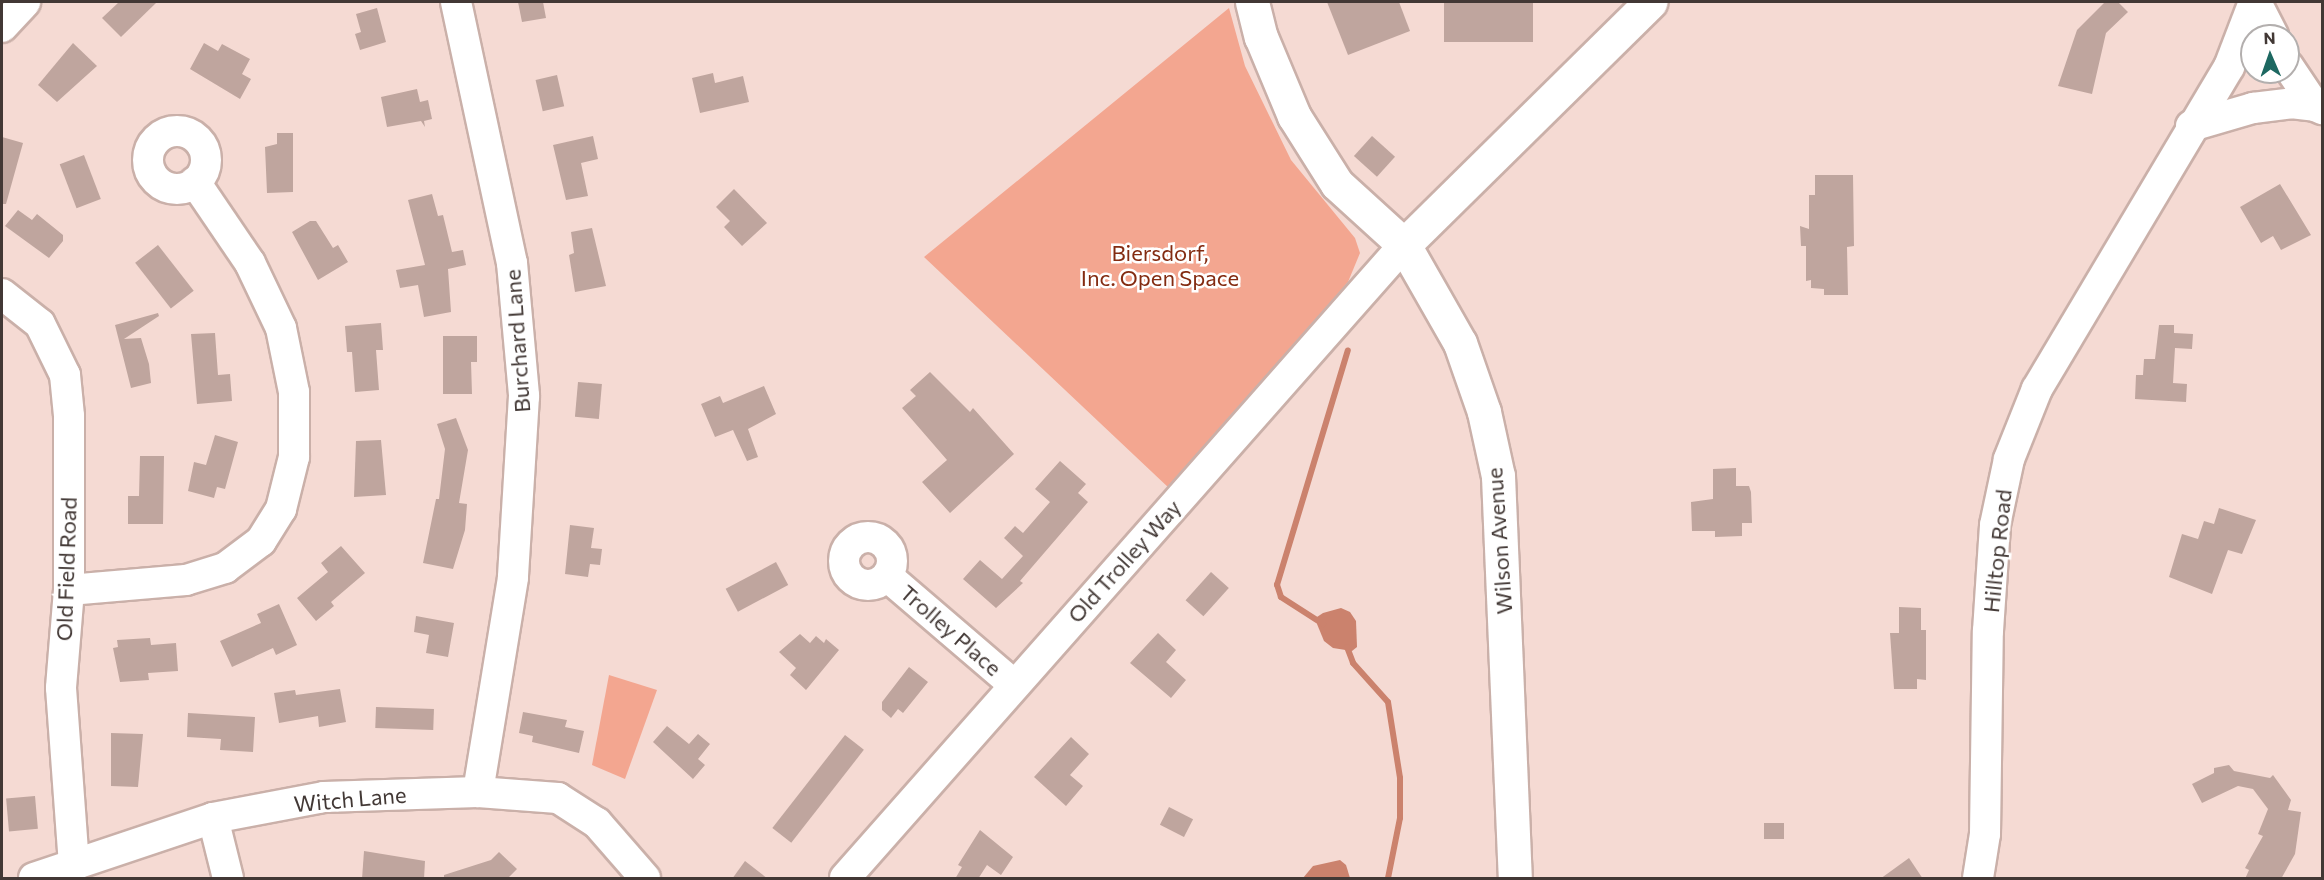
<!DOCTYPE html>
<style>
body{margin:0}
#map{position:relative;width:2324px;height:880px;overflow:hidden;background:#f5dad3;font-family:Commissioner,sans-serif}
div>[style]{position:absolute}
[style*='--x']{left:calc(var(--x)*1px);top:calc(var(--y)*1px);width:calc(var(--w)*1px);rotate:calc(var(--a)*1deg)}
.green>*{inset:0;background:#f3a690}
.water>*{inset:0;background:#cb826d}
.stream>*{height:6px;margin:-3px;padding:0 3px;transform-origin:3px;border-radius:3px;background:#cb826d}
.building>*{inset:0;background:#bfa59e;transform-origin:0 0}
.roads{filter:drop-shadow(2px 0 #cab0a9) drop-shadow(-2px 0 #cab0a9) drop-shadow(0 2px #cab0a9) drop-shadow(0 -2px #cab0a9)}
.minor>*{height:30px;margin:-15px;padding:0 15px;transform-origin:15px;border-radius:15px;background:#fff}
.minor>.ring{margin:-15px;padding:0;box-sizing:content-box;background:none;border:30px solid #fff;border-radius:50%}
.major>*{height:33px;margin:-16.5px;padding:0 16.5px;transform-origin:16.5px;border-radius:16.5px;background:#fff}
span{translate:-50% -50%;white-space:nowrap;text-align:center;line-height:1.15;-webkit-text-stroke:5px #fff;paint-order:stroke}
.park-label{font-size:22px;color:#832b11}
.street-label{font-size:22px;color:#423835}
.frame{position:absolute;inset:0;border:3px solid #423835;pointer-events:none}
.north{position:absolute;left:2240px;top:24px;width:60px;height:60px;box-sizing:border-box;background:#fff;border:2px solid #b3afae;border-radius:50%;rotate:358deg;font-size:16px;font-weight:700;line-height:24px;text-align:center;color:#423835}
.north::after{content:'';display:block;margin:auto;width:21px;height:27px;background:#1d6861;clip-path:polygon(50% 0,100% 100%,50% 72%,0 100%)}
</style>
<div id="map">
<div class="green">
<div style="clip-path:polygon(1229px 8px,1245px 66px,1291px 160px,1355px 238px,1360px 253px,1348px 282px,1170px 489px,924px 257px)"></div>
<div style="clip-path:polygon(609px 675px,657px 690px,625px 779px,592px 765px)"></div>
</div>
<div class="water">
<div style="clip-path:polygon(1341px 608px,1350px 612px,1356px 621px,1357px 647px,1352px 651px,1333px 648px,1324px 641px,1317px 624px,1317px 617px,1323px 613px)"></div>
<div style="clip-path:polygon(1340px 860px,1346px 865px,1350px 878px,1303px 878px,1313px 866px)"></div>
</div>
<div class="stream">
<div style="--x:1323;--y:624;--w:50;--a:-147.3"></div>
<div style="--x:1281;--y:597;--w:13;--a:-108"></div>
<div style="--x:1277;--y:585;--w:245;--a:-73.2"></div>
<div style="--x:1347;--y:647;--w:17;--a:69"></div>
<div style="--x:1353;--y:663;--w:52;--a:48.1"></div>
<div style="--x:1388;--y:702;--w:77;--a:81"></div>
<div style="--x:1400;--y:778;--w:40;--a:90"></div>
<div style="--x:1400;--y:818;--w:61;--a:101.3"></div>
</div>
<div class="building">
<div style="clip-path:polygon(119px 2px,157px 2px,121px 37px,102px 18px)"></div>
<div style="clip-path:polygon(518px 2px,543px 2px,546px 18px,522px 22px)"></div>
<div style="clip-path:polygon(1327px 2px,1399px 2px,1410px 31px,1348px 55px)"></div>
<div style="left:1444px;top:2px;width:89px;height:40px"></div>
<div style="clip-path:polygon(2105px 2px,2118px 2px,2128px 12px,2106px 33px,2092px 94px,2058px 86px,2077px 30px)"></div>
<div style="clip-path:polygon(377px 8px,386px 42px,360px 50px,355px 34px,361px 32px,356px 14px)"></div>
<div style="clip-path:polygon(73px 43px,97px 66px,57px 102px,38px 85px)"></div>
<div style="clip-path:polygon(204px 43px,218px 51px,222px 44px,250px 59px,242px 74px,251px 79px,240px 99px,190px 69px)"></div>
<div style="clip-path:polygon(713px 73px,715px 83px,743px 76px,749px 102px,700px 113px,692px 78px)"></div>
<div style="left:557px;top:75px;width:32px;height:22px;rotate:77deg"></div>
<div style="clip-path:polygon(417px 89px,420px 102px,428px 100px,432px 119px,424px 121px,425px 127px,421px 121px,387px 127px,381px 97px)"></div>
<div style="clip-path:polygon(277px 133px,293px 133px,293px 192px,267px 193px,265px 147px,277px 144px)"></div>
<div style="clip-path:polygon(593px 136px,598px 159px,581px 163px,588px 196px,566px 200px,553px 145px)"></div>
<div style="left:1372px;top:136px;width:31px;height:27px;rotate:42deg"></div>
<div style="clip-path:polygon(2px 137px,23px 143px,6px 204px,2px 204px)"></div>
<div style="left:84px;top:155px;width:47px;height:26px;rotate:69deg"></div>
<div style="clip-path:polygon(1815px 175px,1853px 175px,1854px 246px,1847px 247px,1848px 295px,1824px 295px,1824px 289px,1811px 288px,1811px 280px,1806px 281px,1806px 246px,1801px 246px,1800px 226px,1809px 229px,1809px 195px,1815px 195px)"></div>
<div style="clip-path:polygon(2280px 184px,2311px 235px,2281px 250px,2273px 236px,2261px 243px,2240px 207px)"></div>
<div style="clip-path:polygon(734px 189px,767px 223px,742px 246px,724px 227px,730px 221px,716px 207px)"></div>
<div style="clip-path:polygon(432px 194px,438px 216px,443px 215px,452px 252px,463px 250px,466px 265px,448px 269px,451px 312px,424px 317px,418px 285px,400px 288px,396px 270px,425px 265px,408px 200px)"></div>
<div style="clip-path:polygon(18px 210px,32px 220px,37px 214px,63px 235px,63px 241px,49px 258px,5px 226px)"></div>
<div style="clip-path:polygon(310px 221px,316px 221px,333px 248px,338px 245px,348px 262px,318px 280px,292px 232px)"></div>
<div style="clip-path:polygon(592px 228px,606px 286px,575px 292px,569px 255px,574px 253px,571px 232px)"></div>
<div style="left:158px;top:245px;width:58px;height:29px;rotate:52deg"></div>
<div style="clip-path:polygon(158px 313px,159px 316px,124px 339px,141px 338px,149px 364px,151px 383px,131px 388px,115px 325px)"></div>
<div style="clip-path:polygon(381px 323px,383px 350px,376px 350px,379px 390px,355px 392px,352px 352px,347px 352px,345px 326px)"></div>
<div style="clip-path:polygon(2159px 325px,2174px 325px,2174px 333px,2193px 334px,2192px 349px,2175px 348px,2173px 383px,2187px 384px,2186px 402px,2135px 399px,2136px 375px,2143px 375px,2144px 359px,2155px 359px)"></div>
<div style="clip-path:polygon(215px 333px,218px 375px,230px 374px,232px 401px,197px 404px,191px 334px)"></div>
<div style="clip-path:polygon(443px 336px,477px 336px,477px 362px,471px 362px,472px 394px,443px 394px)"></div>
<div style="clip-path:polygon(930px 372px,970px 412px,973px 408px,1014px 454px,950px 513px,922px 482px,947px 460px,902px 408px,916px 396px,910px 390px)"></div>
<div style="left:578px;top:382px;width:24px;height:35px;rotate:5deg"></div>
<div style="clip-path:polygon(764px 386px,776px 414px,748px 429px,758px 457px,747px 461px,733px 430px,715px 437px,701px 404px,720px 396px,723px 403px)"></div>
<div style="clip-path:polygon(456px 418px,468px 450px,459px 503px,467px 504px,465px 530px,453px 569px,423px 563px,436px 499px,439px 499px,445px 449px,437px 424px)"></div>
<div style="clip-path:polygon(215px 435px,238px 442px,225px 489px,217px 487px,214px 498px,188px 491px,194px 462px,206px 465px)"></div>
<div style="clip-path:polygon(381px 440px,386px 495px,354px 497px,356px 441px)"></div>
<div style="clip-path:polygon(140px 456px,164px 456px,163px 524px,128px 524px,128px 496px,139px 496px)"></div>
<div style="clip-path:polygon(1060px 461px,1086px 484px,1078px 493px,1088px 502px,1020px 581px,1023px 583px,996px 608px,963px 579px,980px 560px,1002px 579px,1023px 556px,1004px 538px,1015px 526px,1023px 533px,1050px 502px,1035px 489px)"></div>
<div style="clip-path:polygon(1736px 468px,1736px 486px,1749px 486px,1751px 492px,1752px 523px,1742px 523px,1742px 536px,1715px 537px,1715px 531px,1692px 531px,1691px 502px,1713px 499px,1713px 469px)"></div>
<div style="clip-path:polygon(2219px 508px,2256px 520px,2242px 554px,2228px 550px,2212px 594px,2169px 577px,2182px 534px,2198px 539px,2204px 521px,2214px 524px)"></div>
<div style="clip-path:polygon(570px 525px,594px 528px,591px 548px,602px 549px,600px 565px,590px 564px,588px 577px,565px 574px)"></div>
<div style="clip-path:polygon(341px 546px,365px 573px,331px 602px,334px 606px,316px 621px,297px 598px,328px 572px,321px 563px)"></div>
<div style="left:776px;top:562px;width:26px;height:57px;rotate:62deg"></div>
<div style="left:1211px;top:572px;width:24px;height:38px;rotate:42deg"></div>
<div style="clip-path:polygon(279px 604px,297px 645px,276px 655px,273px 648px,232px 667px,220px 641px,261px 623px,257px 614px)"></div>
<div style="clip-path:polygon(1899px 607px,1921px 608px,1921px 630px,1926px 630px,1926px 680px,1917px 679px,1917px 689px,1894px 689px,1890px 633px,1899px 633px)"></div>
<div style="clip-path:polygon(416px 616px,454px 623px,448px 657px,426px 653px,429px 635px,414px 632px)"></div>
<div style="clip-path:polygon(1158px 633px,1176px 650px,1166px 662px,1186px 680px,1171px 698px,1130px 663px)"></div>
<div style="clip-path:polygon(800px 634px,810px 643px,816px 636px,824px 643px,826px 639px,839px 650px,806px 690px,790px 675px,796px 668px,779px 652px)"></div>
<div style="clip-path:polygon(150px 638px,151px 645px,176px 643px,178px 671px,148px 673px,149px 680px,120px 682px,113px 648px,118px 647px,117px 640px)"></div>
<div style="clip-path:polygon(909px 667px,928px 682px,903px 713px,898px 709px,891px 718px,882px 710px,882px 702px)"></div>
<div style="clip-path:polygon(340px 689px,346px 722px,319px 727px,318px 716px,279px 723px,274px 693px,295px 690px,296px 695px)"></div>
<div style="left:376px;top:707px;width:58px;height:21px;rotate:2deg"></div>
<div style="clip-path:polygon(523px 712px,567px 720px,565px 727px,584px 731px,579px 753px,532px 742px,533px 736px,519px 733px)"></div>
<div style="clip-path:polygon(188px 713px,255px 717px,253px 752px,220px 750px,221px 739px,187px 737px)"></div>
<div style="clip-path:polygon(667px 726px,689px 744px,698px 734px,710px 744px,698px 759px,705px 765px,693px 779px,653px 742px)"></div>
<div style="clip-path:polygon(111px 733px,143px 734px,138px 787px,111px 786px)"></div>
<div style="left:845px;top:735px;width:24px;height:118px;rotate:38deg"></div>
<div style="clip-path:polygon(1071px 737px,1089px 754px,1070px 775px,1083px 786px,1066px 806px,1034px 777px)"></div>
<div style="clip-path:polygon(2229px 765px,2234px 771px,2270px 778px,2273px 775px,2291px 800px,2288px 810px,2301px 812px,2295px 854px,2281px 879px,2245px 879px,2249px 870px,2245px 868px,2263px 836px,2258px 834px,2268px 809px,2253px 789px,2238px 786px,2202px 803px,2192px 784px,2214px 773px,2214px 768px)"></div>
<div style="left:35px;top:796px;width:33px;height:29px;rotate:85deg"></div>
<div style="left:1169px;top:807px;width:27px;height:20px;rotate:27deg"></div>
<div style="left:1764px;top:823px;width:20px;height:16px"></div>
<div style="clip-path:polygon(980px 830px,1013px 857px,1001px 875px,987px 865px,978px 879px,955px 879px,962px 867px,958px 865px)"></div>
<div style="clip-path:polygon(364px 851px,425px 861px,424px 879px,362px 879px)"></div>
<div style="clip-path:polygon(499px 852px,517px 869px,507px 879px,444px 879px,444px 875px,491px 860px)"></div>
<div style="clip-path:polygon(1909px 858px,1923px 879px,1880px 879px)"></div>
<div style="clip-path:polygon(745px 861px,768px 879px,732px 879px)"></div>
</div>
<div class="roads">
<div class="minor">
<div style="--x:456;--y:2;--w:267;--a:77.9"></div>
<div style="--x:512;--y:263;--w:134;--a:84.8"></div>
<div style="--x:524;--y:396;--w:182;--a:93.5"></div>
<div style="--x:513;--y:578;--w:217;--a:99.3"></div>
<div style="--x:2256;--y:2;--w:38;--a:63"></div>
<div style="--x:2;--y:27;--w:34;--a:-47"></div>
<div style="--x:2288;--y:66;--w:48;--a:56"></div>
<div style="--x:2315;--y:106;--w:8;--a:23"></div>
<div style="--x:2191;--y:126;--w:65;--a:-16.2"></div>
<div style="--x:2253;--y:108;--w:38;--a:-7"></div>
<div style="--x:2291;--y:103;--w:24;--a:7"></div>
<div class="ring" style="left:148px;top:131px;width:28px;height:28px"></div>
<div style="--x:2;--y:294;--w:48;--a:38.3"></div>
<div style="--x:40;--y:324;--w:57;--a:63.9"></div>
<div style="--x:65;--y:375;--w:41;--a:84.4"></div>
<div style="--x:69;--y:416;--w:174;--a:90"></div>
<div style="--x:69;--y:590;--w:98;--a:94.7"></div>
<div style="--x:61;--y:688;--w:179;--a:85.8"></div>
<div class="ring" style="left:844px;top:537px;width:18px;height:18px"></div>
<div style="--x:887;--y:576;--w:167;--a:40.6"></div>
<div style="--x:69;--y:590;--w:117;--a:-4.9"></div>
<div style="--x:186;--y:580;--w:41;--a:-17.1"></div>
<div style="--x:225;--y:568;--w:45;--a:-36.9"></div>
<div style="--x:261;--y:541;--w:38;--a:-58"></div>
<div style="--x:281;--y:509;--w:54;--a:-76"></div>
<div style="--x:294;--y:457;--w:65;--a:-90"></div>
<div style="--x:294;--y:392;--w:65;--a:-101.5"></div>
<div style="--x:281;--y:328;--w:72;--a:-115.5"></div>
<div style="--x:250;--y:263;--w:98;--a:-124.2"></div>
<div style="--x:213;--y:818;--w:62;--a:76"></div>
<div style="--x:34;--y:878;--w:189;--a:-18.5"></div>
<div style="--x:213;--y:818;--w:113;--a:-10.7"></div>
<div style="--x:324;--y:797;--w:154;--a:-1.9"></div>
<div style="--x:478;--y:792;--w:80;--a:4.3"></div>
<div style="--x:558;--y:798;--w:46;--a:32.7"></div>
<div style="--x:597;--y:823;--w:73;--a:48.9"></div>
<div style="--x:845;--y:878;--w:844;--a:-48.55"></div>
<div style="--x:1978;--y:878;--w:45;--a:-81"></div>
<div style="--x:1985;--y:834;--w:203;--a:-89.2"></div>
<div style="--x:1988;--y:631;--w:106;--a:-86.2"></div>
<div style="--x:1995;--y:525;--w:67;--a:-78"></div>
<div style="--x:2009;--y:459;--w:75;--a:-68.2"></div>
<div style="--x:2037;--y:389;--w:375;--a:-59.2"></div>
<div style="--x:2229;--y:67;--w:70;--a:-69"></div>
</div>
<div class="major">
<div style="--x:1252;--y:2;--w:36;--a:76"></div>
<div style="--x:1261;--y:37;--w:86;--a:67.3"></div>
<div style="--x:1294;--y:116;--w:80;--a:57.7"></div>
<div style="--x:1337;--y:184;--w:91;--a:42.3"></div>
<div style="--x:1404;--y:245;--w:113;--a:60.3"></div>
<div style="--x:1460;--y:343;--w:73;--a:70.8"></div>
<div style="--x:1484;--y:412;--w:66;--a:77.7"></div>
<div style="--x:1498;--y:476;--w:402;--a:87.6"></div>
<div style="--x:1404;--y:245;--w:346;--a:-44.6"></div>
</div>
</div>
<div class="park-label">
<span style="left:1160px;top:265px">Biersdorf,<br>Inc. Open Space</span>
</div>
<div class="street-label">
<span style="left:517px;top:341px;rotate:-94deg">Burchard Lane</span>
<span style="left:1499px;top:541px;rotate:-94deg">Wilson Avenue</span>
<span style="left:1997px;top:551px;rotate:-84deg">Hilltop Road</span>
<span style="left:1124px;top:561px;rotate:-48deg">Old Trolley Way</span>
<span style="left:66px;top:569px;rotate:-88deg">Old Field Road</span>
<span style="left:951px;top:630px;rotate:41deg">Trolley Place</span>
<span style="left:350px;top:799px;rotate:-5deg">Witch Lane</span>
</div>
<div class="frame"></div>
<div class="north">N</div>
</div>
